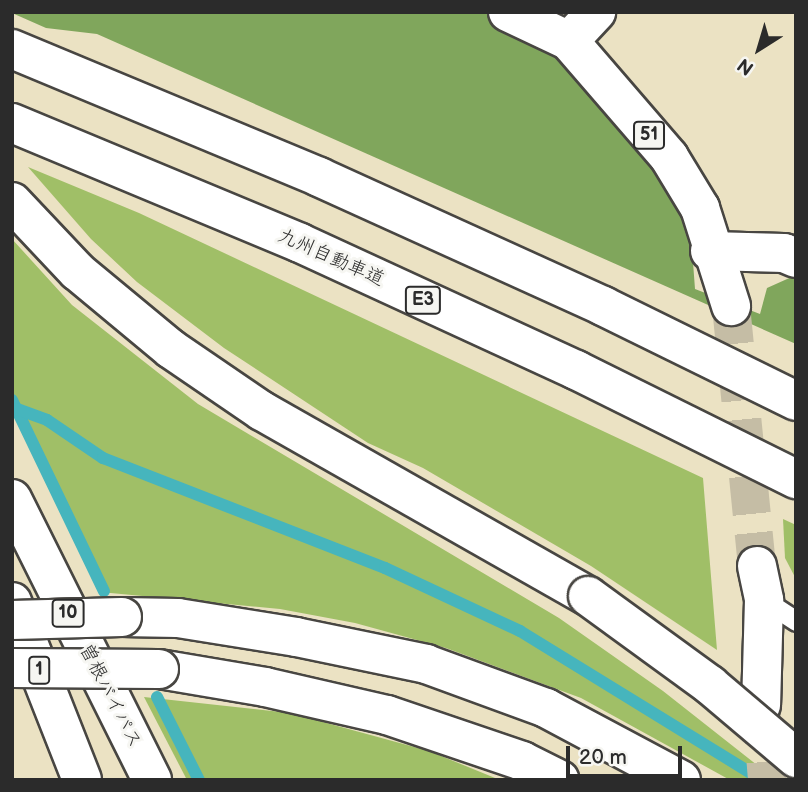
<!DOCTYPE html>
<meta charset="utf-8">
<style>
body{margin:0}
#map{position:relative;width:808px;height:792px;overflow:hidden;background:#ebe2c3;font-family:"Balsamiq Sans","Klee One",sans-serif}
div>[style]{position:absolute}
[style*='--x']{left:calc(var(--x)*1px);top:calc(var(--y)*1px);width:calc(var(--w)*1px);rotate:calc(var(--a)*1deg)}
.green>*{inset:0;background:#a0bf67}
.forest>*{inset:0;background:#80a65c}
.stream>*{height:12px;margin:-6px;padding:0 6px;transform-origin:6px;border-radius:6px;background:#46b5bd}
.primary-tunnel>*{height:38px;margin-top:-19px;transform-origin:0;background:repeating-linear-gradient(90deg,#c5bda5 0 38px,transparent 0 57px)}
.roads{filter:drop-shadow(2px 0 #484642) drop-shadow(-2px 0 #484642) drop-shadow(0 2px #484642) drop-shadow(0 -2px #484642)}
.lane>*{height:19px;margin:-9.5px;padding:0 9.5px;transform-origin:9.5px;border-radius:9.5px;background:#fff}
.street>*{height:38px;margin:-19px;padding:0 19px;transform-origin:19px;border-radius:19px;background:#fff}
.primary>*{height:38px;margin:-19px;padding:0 19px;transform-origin:19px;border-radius:19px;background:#fff}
.highway>*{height:38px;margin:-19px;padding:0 19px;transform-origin:19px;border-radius:19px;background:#fff}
.bridges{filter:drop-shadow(2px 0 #484642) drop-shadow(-2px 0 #484642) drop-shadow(0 2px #484642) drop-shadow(0 -2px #484642)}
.highway-bridge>*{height:38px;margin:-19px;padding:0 19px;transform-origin:19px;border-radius:19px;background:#fff}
span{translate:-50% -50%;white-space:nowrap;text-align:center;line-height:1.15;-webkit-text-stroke:6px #f6f6f2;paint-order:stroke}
.shield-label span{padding:2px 5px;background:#f6f6f2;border:2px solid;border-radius:5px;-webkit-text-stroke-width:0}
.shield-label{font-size:18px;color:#2b2b2b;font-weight:700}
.street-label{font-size:19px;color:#2b2b2b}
.frame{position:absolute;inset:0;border:14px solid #2b2b2b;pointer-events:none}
.north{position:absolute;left:724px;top:14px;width:70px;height:70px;-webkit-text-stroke:5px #f6f6f2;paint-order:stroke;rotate:217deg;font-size:19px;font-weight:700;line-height:28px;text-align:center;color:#2b2b2b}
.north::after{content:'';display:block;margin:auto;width:24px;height:32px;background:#2b2b2b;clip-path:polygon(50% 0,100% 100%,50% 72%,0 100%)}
.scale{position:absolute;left:566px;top:746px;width:116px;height:32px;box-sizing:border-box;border:4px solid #2b2b2b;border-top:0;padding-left:9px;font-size:21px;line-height:24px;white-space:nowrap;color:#2b2b2b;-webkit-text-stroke:5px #f6f6f2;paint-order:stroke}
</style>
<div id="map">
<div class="green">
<div style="clip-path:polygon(28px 167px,139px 213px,703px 478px,717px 650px,591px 566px,423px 468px,368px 443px,224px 348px,137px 282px,91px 239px)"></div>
<div style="clip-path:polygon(12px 239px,72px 305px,198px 404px,559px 618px,663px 691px,776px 780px,730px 780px,581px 698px,446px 648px,355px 623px,280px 609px,100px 592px,12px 411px)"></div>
<div style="clip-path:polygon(783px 519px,796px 525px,796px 579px,785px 558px)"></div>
<div style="clip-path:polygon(144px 697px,290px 713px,429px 751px,500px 780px,187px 780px)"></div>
</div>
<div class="forest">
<div style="clip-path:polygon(483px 12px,544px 39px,654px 148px,691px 235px,695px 289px,760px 314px,767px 288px,796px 275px,796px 344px,97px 34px,46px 28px,12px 13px)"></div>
</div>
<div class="stream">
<div style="--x:12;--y:400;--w:212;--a:64.3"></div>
<div style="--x:17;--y:409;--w:32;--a:20"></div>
<div style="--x:47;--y:420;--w:68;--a:34.2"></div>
<div style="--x:103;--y:458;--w:303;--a:21.3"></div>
<div style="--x:385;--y:568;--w:149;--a:25"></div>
<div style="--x:520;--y:631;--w:284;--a:31.6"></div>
<div style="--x:157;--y:697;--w:93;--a:63.2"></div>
</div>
<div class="primary-tunnel">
<div style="--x:731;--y:306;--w:261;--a:84.3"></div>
<div style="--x:761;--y:705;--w:75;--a:85.4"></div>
</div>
<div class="roads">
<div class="lane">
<div style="--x:764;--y:600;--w:38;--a:33"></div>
</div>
<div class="street">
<div style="--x:569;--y:41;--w:40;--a:-47"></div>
<div style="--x:710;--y:251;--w:74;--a:1.5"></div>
<div style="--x:784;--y:253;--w:13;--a:23"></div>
</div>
<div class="primary">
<div style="--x:508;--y:12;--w:68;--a:25.4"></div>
<div style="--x:569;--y:41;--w:153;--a:49.2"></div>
<div style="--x:669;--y:157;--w:60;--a:58.7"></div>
<div style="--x:700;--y:208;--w:103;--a:72.4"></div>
<div style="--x:757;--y:566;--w:35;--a:78"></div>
<div style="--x:764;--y:600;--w:105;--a:91.6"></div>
</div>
<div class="highway">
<div style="--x:12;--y:49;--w:333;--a:22.6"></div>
<div style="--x:319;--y:177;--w:312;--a:24.4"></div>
<div style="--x:603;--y:306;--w:215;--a:26.2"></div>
<div style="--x:12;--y:123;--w:312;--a:22.6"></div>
<div style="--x:300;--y:243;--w:304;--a:24.7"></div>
<div style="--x:576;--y:370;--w:246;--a:26.4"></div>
<div style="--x:12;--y:202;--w:95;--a:46.7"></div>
<div style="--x:77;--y:271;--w:122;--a:39.7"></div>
<div style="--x:171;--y:349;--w:110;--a:34.3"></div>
<div style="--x:262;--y:411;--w:375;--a:29.6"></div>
<div style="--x:12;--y:499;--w:314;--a:63.5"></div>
<div style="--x:12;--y:602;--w:191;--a:68.5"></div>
<div style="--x:122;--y:617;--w:56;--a:1"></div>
<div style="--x:178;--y:618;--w:120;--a:9.1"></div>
<div style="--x:296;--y:637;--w:133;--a:11.7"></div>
<div style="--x:426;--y:664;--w:128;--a:20.1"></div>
<div style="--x:546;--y:708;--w:153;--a:28.1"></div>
<div style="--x:159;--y:669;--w:108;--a:9.6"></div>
<div style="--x:265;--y:687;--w:125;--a:12.9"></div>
<div style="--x:387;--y:715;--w:143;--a:18.8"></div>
<div style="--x:522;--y:761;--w:42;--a:26.6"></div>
</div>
</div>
<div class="bridges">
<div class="highway-bridge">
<div style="--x:588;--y:596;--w:151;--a:36.1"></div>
<div style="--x:710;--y:685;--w:113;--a:40.3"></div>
<div style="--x:12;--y:620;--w:110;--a:-1.6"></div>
<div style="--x:12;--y:668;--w:147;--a:0.4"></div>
</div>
</div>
<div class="shield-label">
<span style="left:649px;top:135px">51</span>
<span style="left:423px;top:300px">E3</span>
<span style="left:68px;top:613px">10</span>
<span style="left:39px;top:670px">1</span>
</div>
<div class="street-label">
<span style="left:331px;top:258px;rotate:24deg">九州自動車道</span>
<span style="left:110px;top:696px;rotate:63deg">曽根バイパス</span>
</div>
<div class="frame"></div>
<div class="north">N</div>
<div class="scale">20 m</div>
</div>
